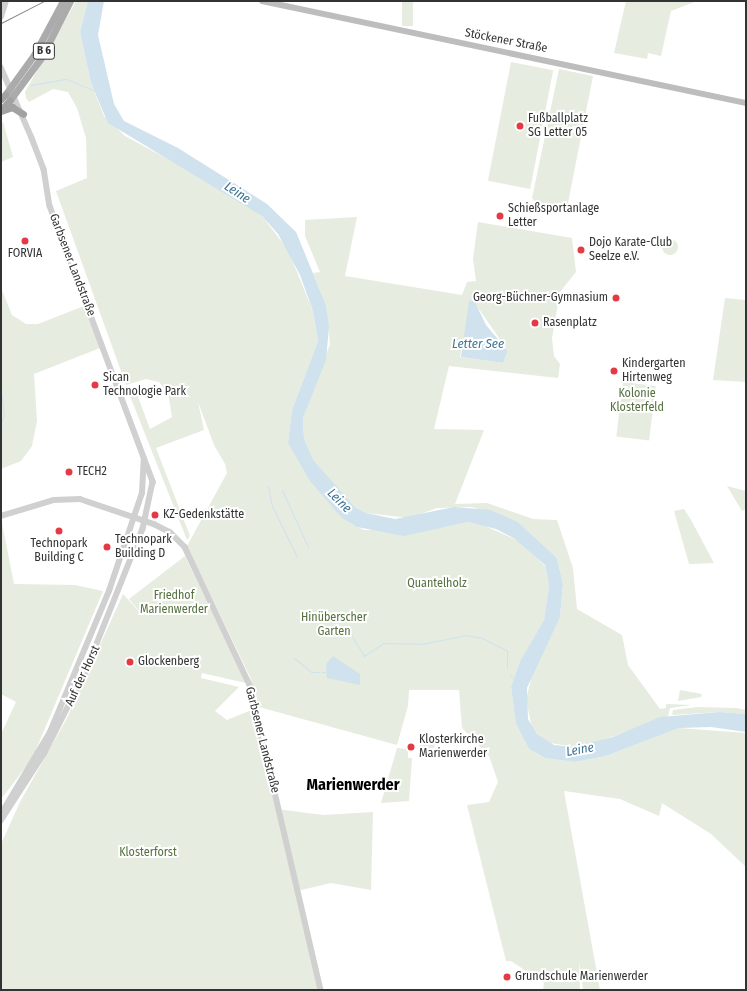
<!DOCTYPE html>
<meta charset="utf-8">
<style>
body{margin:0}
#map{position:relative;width:747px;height:991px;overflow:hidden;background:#fff;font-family:"Fira Sans Condensed",sans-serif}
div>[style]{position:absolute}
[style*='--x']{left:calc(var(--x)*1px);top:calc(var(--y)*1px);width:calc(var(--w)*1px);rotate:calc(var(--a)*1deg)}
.green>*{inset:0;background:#e6ecdf;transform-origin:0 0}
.round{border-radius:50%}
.water>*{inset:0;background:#cfe2ee}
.stream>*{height:1px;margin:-0.5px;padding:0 0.5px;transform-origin:0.5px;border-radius:0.5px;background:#cfe2ee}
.tertiary>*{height:5.5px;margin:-2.75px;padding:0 2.75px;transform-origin:2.75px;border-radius:2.75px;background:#d0d0d0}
.secondary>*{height:6px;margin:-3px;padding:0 3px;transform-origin:3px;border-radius:3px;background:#bdbdbd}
.primary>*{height:7px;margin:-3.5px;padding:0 3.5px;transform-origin:3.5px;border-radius:3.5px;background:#ababab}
.trunk>*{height:7px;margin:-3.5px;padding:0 3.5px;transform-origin:3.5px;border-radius:3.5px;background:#a2a2a2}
.tram>*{height:1px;margin:-0.5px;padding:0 0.5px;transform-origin:0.5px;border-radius:0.5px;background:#888}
.dots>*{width:11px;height:11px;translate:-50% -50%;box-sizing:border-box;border:2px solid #fff;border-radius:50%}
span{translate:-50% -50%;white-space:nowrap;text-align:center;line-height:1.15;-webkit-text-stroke:4px #fff;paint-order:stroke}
.shield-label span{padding:1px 3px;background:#fff;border:1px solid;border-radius:3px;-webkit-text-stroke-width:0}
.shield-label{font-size:11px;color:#333;font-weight:700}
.street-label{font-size:12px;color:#333}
.poi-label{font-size:12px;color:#333}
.left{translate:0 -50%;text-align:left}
.right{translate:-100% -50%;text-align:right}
.park-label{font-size:12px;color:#56703f}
.water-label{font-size:13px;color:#3f7597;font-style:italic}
.district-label{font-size:16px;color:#000;font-weight:700}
.frame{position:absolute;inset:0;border:2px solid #333;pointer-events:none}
</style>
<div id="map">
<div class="green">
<div style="clip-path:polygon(76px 1px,88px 1px,80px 32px,91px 83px,104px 116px,125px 136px,199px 176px,262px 216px,288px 250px,313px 311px,318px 341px,292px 410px,288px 443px,350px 523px,364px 530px,439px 528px,468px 522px,485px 526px,521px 542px,545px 566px,549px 586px,544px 620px,520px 661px,511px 687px,516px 724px,529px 749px,545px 758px,575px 762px,606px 756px,679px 728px,746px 733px,746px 867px,711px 834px,662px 803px,659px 816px,620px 799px,564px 791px,600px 990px,583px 990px,579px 961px,580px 990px,543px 990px,544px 983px,511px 961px,506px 961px,467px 805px,489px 802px,498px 782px,489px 756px,462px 728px,459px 690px,409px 690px,408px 706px,397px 745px,259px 707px,250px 677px,187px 546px,227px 473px,225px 464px,214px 445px,198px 402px,204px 430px,156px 448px,190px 536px,187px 540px,128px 391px,135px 389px,150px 429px,172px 417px,168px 393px,159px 382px,146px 379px,126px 385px,56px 191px,87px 178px,86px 138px,77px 108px,68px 92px,53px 89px,29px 102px,26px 98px,25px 92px)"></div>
<div style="left:402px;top:1px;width:11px;height:25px"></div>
<div style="clip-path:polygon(626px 1px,697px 1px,671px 11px,661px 56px,648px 53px,647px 59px,614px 53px)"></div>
<div style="left:511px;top:62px;width:43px;height:121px;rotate:11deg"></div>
<div style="clip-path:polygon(559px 69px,593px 76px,567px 208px,537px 204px,532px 198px)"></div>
<div style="clip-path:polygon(3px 122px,13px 157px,1px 162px,1px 124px)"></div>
<div style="clip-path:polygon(evenodd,357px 217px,345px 276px,462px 295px,467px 282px,476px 281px,473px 259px,478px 222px,572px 238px,576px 272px,560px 292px,552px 338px,554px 356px,560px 364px,558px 378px,449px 366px,434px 429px,484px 430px,455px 504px,487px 503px,533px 519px,557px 520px,573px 568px,577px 609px,622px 635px,628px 665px,660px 709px,666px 708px,666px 704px,691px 705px,670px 708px,668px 716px,593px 744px,574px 747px,545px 742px,532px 728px,526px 700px,534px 667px,560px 617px,563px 584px,557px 558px,518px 522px,472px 507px,437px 508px,409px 518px,366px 513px,355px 507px,312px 460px,304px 439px,303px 418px,330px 344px,326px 305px,313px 273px,320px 272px,305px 236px,305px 220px,357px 217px,472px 299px,508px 351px,503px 363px,460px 357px,472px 299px)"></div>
<div class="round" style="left:662px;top:239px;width:16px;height:16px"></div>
<div style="clip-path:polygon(1px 288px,12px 315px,26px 324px,38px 324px,84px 306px,100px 348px,34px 374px,37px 421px,32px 446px,21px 461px,1px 469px)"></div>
<div style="clip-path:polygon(725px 298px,746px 300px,746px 382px,713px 380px)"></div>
<div style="left:623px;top:382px;width:33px;height:55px;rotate:7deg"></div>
<div style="clip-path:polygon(727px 486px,746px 491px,746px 509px,742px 511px)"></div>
<div style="clip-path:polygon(684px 509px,691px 520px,714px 563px,689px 564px,674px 511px)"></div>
<div style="clip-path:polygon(2px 523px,14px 584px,75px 585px,103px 591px,32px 759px,1px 799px,1px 734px,16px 702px,1px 694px)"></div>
<div style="clip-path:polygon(185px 556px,246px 683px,202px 673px,201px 678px,239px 687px,215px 711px,227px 720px,254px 709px,277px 809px,323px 815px,373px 812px,371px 890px,331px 883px,297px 891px,319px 990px,1px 990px,1px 844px,20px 802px,67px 718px,123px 594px,146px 619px,129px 599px)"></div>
<div style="clip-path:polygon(680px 690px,702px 694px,701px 697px,678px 701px)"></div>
<div style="clip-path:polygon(698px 707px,737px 708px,746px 710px,746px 714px,720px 712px,672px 715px,673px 710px)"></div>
<div style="left:420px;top:740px;width:15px;height:18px;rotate:4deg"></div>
<div style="clip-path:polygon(397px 748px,408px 749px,408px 758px,412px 758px,409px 801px,381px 803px)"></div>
</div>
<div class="water">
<div style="clip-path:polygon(88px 1px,104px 1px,98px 35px,114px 104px,124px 121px,178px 148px,267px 204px,296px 232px,326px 305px,329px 327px,326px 360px,303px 418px,304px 439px,313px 460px,355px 507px,366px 513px,395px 519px,454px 507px,490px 510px,518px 522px,557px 558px,563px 584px,560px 617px,527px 688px,528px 719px,537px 734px,554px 745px,574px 747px,613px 737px,660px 717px,720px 712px,746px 714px,746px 732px,711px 727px,679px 728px,606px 756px,575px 762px,545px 758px,529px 749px,516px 724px,511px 687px,520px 661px,544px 620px,549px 586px,545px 565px,515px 539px,496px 529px,468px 522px,404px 536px,357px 527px,342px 518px,310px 481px,288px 443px,292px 410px,318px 341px,313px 311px,300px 275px,278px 234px,262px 216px,108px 123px,91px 83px,80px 32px)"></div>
<div style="clip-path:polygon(474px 300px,486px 325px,508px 351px,503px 363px,461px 357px,469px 301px)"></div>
<div style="clip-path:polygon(333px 656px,360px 674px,360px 685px,327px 678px,326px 664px)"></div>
</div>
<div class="stream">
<div style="--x:31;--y:85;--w:36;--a:-10"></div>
<div style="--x:66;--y:79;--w:31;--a:22"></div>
<div style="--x:1;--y:353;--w:10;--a:90"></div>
<div style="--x:1;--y:391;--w:23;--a:83"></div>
<div style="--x:4;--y:414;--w:9;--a:108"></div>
<div style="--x:268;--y:486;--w:20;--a:79"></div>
<div style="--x:272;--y:506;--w:57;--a:63.9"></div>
<div style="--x:282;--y:490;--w:63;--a:65.5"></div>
<div style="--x:348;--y:630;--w:31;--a:58"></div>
<div style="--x:364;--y:656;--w:23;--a:-34"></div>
<div style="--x:383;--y:643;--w:39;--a:1"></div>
<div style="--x:422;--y:644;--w:45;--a:-11.6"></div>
<div style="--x:466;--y:635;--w:16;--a:11"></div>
<div style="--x:482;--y:638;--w:28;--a:27"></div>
<div style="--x:507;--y:651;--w:17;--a:90"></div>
<div style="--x:294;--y:658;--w:22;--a:39"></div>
<div style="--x:311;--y:672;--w:8;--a:0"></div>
<div style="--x:322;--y:672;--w:3;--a:0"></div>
<div style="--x:509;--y:674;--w:7;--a:45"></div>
</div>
<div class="tertiary">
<div style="--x:1;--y:17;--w:17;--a:-73"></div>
<div style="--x:1;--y:67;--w:77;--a:66.4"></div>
<div style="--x:32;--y:138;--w:33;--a:69"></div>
<div style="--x:44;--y:169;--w:37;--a:81"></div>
<div style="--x:50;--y:206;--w:295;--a:69.5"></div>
<div style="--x:153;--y:482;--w:48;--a:102"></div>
<div style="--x:143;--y:529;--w:156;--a:111.8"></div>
<div style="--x:85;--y:674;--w:89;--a:116.9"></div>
<div style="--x:45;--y:753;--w:81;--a:122.9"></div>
<div style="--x:1;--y:516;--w:55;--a:-16.8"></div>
<div style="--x:54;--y:500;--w:26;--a:-2"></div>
<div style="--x:80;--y:499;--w:78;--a:18.7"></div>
<div style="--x:154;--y:524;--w:18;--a:27"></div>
<div style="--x:170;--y:532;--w:21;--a:45"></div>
<div style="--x:185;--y:547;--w:153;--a:64.8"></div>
<div style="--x:250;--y:685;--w:313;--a:76.9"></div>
<div style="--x:1;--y:814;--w:96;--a:-59.1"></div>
<div style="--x:50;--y:732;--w:153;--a:-67.3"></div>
<div style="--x:109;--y:591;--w:103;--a:-71.4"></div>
<div style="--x:142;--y:493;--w:34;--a:-87"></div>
</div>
<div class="secondary">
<div style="--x:262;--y:1;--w:495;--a:11.9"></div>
</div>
<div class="primary">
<div style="--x:5;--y:95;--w:49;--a:-54.1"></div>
<div style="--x:34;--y:55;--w:61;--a:-61.8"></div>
<div style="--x:10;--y:100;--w:52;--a:-53.6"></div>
<div style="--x:41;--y:58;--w:64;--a:-63"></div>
</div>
<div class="trunk">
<div style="--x:1;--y:99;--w:6;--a:-45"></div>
<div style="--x:1;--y:110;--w:13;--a:-48"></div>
<div style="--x:1;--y:111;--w:12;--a:-20"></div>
<div style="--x:12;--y:107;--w:13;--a:32"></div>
</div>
<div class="tram">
<div style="--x:1;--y:23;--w:48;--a:-27.1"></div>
</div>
<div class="dots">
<div style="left:520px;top:126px;background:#e63946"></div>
<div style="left:500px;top:216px;background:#e63946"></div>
<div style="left:25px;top:241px;background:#e63946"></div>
<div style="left:581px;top:250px;background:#e63946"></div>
<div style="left:616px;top:298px;background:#e63946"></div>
<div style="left:535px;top:323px;background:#e63946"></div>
<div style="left:614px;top:371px;background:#e63946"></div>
<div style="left:95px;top:385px;background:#e63946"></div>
<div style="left:69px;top:472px;background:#e63946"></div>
<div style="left:155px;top:515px;background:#e63946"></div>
<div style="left:59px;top:531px;background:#e63946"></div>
<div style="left:107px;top:547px;background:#e63946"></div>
<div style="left:130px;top:662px;background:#e63946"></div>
<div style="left:411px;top:747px;background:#e63946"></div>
<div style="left:507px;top:977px;background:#e63946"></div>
</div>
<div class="shield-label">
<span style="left:44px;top:51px">B 6</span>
</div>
<div class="street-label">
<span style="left:506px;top:41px;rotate:11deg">Stöckener Straße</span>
<span style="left:72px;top:265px;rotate:69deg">Garbsener Landstraße</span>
<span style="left:83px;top:676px;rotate:-65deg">Auf der Horst</span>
<span style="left:262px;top:740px;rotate:76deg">Garbsener Landstraße</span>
</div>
<div class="poi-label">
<span class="left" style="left:528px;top:126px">Fußballplatz<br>SG Letter 05</span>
<span class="left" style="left:508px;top:216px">Schießsportanlage<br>Letter</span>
<span class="left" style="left:589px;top:250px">Dojo Karate-Club<br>Seelze e.V.</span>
<span style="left:25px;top:254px">FORVIA</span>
<span class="right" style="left:608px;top:298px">Georg-Büchner-Gymnasium</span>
<span class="left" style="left:543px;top:323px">Rasenplatz</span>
<span class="left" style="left:622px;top:371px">Kindergarten<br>Hirtenweg</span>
<span class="left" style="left:103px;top:385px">Sican<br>Technologie Park</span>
<span class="left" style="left:77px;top:472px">TECH2</span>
<span class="left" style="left:163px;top:515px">KZ-Gedenkstätte</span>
<span class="left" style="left:115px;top:547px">Technopark<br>Building D</span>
<span style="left:59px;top:551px">Technopark<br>Building C</span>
<span class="left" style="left:138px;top:662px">Glockenberg</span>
<span class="left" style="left:419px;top:747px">Klosterkirche<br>Marienwerder</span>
<span class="left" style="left:515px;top:977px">Grundschule Marienwerder</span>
</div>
<div class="park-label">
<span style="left:637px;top:401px">Kolonie<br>Klosterfeld</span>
<span style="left:437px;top:584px">Quantelholz</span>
<span style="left:174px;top:603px">Friedhof<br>Marienwerder</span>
<span style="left:334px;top:625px">Hinüberscher<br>Garten</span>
<span style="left:148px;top:853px">Klosterforst</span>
</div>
<div class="water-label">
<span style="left:237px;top:193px;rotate:33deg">Leine</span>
<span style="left:478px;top:344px">Letter See</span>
<span style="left:339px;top:501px;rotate:45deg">Leine</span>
<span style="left:580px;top:750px;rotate:-10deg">Leine</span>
</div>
<div class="district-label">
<span style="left:353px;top:785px">Marienwerder</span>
</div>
<div class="frame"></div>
</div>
